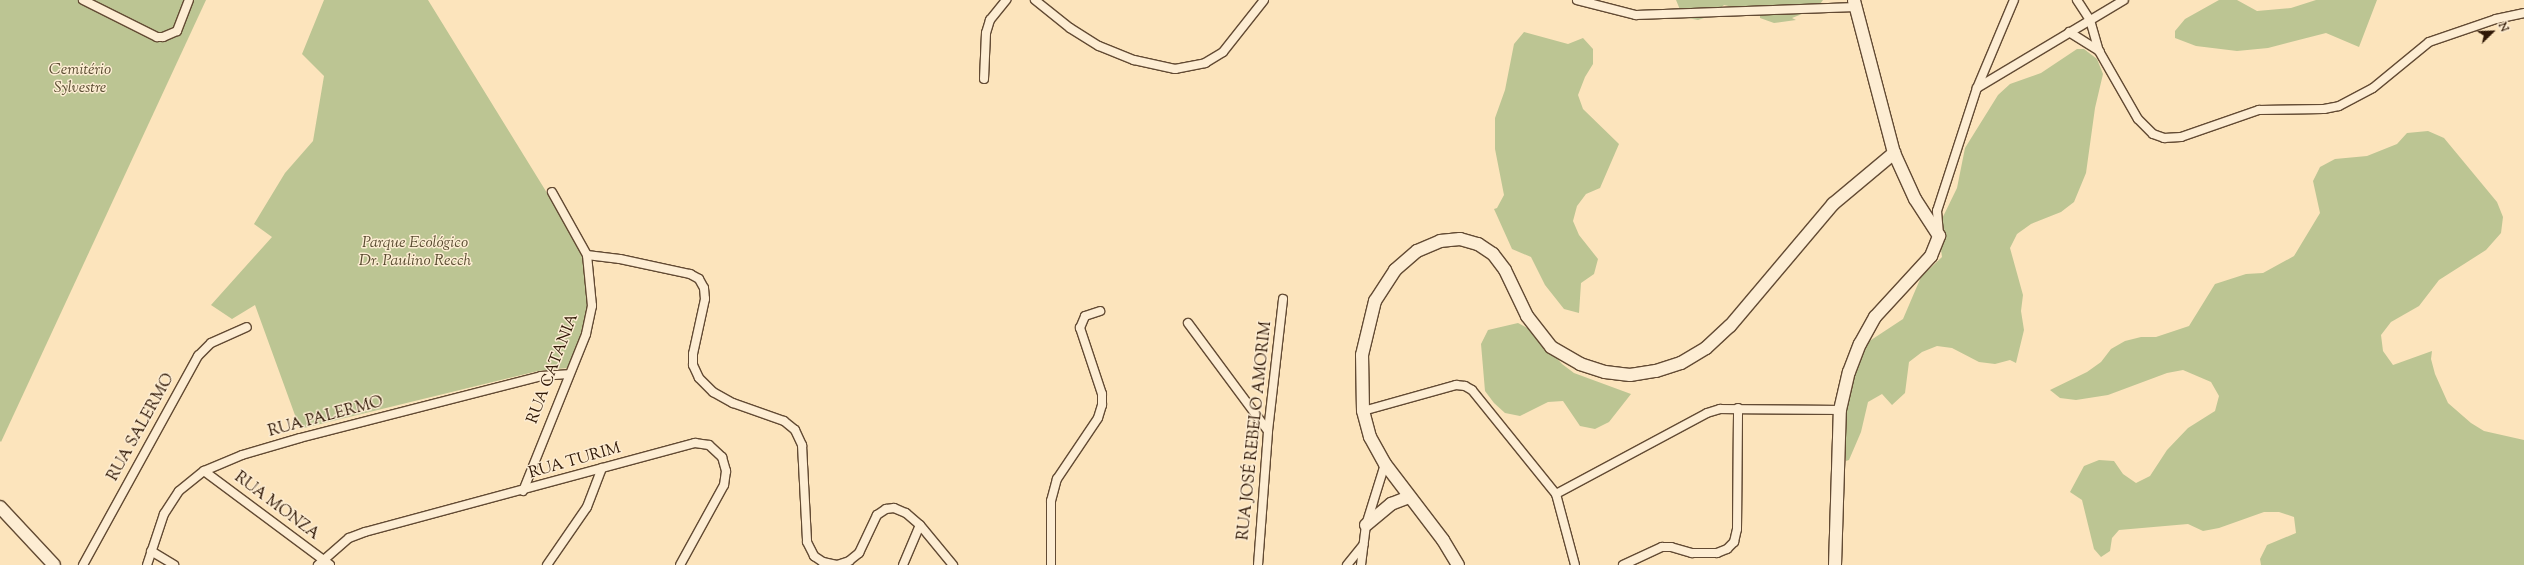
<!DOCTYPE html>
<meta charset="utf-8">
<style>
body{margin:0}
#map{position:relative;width:2524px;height:565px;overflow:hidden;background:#fce4bc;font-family:"Sorts Mill Goudy",serif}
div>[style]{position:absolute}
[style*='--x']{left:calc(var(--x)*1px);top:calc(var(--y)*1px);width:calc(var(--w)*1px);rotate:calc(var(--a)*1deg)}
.green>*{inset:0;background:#bcc593}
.roads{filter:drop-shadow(1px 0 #624a33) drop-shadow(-1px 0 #624a33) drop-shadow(0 1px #624a33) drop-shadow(0 -1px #624a33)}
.street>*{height:8px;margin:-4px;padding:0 4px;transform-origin:4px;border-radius:4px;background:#fdedd3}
.secondary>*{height:12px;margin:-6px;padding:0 6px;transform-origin:6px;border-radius:6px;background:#fdedd3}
span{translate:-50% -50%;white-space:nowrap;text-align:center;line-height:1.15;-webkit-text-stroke:3px #fdedd3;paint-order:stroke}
.park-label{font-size:16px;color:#594b30;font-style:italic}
.street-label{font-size:16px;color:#2f1705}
.north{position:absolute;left:2472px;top:12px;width:40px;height:40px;-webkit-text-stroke:3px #fdedd3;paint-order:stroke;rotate:67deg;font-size:11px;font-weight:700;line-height:16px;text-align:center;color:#2f1705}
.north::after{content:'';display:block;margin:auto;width:14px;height:18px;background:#2f1705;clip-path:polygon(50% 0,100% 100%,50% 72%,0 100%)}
</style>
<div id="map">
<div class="green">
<div style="clip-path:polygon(0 0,206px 0,1px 442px,0 441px)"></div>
<div style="clip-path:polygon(324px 0,428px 0,581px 248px,589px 291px,585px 327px,567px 368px,538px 371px,300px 429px,255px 305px,232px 319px,211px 305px,272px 237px,254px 224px,285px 173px,313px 141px,324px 76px,302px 54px)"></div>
<div style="clip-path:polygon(1676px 0,1823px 0,1817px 8px,1792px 18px,1796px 20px,1774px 23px,1760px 18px,1760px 13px,1724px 5px,1713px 15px,1698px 20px,1683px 17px)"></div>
<div style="clip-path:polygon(2219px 0,2237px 0,2257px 11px,2291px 8px,2316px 0,2377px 0,2359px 47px,2326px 33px,2268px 48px,2237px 51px,2196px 46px,2175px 38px,2175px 31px,2185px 19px)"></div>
<div style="clip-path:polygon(1524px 32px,1568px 44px,1583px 38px,1593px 49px,1593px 64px,1585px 77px,1578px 95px,1583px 109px,1619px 144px,1600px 188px,1586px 194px,1577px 206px,1573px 221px,1579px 235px,1598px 259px,1594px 274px,1581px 283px,1579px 313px,1564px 309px,1545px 285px,1531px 257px,1512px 249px,1494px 209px,1497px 208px,1504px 195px,1495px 149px,1495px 118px,1505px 90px,1514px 44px)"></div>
<div style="clip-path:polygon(2077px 49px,2084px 49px,2097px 59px,2103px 74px,2095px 108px,2086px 173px,2074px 202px,2061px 212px,2031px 224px,2017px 234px,2010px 248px,2023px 295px,2021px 311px,2024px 330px,2016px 363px,2010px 360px,1995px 364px,1979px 362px,1952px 348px,1937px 346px,1922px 352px,1909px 362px,1905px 393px,1892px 405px,1882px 394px,1868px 402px,1861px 432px,1849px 460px,1846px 461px,1843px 395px,1865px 344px,1903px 319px,1921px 277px,1942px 257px,1938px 227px,1957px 188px,1965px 148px,1998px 95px,2010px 84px,2041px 73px)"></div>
<div style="clip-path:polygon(2428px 131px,2444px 138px,2497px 202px,2503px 217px,2501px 233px,2486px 250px,2439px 280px,2419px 306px,2391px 322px,2381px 335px,2383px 351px,2393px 365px,2432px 351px,2431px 359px,2435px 374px,2448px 403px,2471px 423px,2484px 431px,2524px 440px,2524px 565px,2261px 565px,2260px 559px,2267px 545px,2296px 533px,2294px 517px,2279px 512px,2264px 512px,2219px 528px,2203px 531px,2188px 524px,2119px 530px,2112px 538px,2110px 551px,2101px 557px,2094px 549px,2082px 500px,2070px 492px,2084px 466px,2099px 460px,2114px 461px,2123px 474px,2136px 483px,2150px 476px,2167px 450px,2188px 428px,2215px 411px,2219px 396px,2211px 382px,2183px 370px,2167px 373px,2108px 395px,2076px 400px,2060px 398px,2050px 390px,2087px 372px,2101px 362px,2111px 349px,2125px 341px,2141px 337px,2156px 337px,2189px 326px,2215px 284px,2246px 274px,2263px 273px,2294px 256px,2320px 213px,2313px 181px,2320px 167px,2335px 159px,2367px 156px,2397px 144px,2407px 133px)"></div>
<div style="clip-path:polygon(1518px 323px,1531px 330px,1562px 364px,1574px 373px,1631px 394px,1609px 422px,1595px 429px,1580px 426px,1563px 401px,1548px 402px,1520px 416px,1505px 413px,1494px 403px,1485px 391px,1481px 344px,1488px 330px)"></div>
</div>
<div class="roads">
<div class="street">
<div style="--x:83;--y:0;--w:83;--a:26.6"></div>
<div style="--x:157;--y:37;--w:6;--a:0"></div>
<div style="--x:163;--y:37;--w:15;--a:-23"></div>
<div style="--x:177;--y:31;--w:33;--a:-69"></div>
<div style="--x:1035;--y:0;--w:45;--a:38.7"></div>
<div style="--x:1070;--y:28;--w:34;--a:32"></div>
<div style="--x:1099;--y:46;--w:38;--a:22"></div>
<div style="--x:1134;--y:60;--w:42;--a:12.4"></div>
<div style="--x:1175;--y:69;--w:31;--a:-11"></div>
<div style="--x:1205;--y:63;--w:21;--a:-31"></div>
<div style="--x:1223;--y:52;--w:66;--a:-51.7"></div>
<div style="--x:1577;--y:0;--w:61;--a:14.3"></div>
<div style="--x:1636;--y:15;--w:220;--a:-2.1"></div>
<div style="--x:2077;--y:0;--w:24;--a:57"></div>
<div style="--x:2090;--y:20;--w:32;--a:74"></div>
<div style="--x:2099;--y:51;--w:78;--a:60.2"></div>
<div style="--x:2138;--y:119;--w:21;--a:45"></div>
<div style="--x:2153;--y:134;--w:12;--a:20"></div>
<div style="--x:2164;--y:138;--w:17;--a:-3"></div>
<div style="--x:2181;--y:137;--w:83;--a:-19.1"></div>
<div style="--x:2259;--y:110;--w:65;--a:-0.9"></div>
<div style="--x:2324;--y:109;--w:15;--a:-11"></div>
<div style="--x:2339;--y:106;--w:38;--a:-28"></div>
<div style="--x:2373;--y:88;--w:72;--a:-39.4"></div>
<div style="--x:2429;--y:42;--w:71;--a:-18.9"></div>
<div style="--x:2496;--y:19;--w:29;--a:-12"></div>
<div style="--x:2069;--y:32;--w:36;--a:32"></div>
<div style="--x:984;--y:79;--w:46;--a:-87.5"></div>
<div style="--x:986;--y:33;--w:14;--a:-73"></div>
<div style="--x:990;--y:20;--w:26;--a:-51"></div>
<div style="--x:1977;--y:88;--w:95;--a:-67.2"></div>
<div style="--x:1939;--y:234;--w:23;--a:-95"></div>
<div style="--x:1937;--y:211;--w:129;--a:-72"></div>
<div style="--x:1977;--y:88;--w:171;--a:-30.9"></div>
<div style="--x:587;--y:255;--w:33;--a:7"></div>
<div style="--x:620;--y:259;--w:72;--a:12.1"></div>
<div style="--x:690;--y:274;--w:10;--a:29"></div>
<div style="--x:699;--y:279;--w:10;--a:61"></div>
<div style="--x:704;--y:288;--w:11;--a:85"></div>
<div style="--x:705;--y:299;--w:56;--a:102.3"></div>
<div style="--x:693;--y:354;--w:11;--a:90"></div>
<div style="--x:693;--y:365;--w:14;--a:65"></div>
<div style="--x:699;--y:378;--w:20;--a:45"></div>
<div style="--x:713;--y:392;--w:23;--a:29"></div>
<div style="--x:733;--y:403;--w:54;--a:19.4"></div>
<div style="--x:784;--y:421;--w:14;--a:39"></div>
<div style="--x:795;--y:430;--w:17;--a:65"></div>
<div style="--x:802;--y:445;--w:97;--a:87"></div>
<div style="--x:807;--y:542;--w:16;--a:63"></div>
<div style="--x:814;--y:556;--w:11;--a:34"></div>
<div style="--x:823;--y:562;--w:14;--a:12"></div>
<div style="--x:1188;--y:323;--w:134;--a:53.5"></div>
<div style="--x:1363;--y:411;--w:97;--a:-15.6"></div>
<div style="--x:1456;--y:385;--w:9;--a:6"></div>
<div style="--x:1465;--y:386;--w:8;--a:30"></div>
<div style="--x:1472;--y:390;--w:134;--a:51.1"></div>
<div style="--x:1556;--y:494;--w:73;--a:75"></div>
<div style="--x:204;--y:471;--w:157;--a:36.7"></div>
<div style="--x:523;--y:491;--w:169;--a:-68.1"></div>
<div style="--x:586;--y:334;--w:29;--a:-78"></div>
<div style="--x:592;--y:306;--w:51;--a:-95.6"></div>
<div style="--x:587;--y:255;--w:72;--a:-119.1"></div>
<div style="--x:1556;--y:494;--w:171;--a:-28.2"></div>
<div style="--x:1707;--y:413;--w:14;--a:-17"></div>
<div style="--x:1720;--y:409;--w:120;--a:0.5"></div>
<div style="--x:151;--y:551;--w:27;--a:31"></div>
<div style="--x:83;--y:565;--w:239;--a:-61.2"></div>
<div style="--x:198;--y:356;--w:18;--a:-45"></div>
<div style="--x:211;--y:343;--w:39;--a:-24"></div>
<div style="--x:147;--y:565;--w:54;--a:-71.6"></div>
<div style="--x:164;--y:514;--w:27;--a:-57"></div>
<div style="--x:179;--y:491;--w:32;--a:-39"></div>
<div style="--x:204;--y:471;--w:41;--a:-22.8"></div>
<div style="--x:242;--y:455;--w:60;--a:-16.3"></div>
<div style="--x:300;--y:438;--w:249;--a:-14.4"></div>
<div style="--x:541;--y:376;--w:27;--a:-4"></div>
<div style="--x:318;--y:565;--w:41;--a:-41.1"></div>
<div style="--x:349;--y:538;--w:17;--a:-21"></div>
<div style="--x:365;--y:532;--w:342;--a:-15.1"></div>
<div style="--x:695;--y:443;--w:14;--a:8"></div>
<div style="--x:709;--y:445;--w:18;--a:43"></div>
<div style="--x:722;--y:457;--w:15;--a:74"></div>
<div style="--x:726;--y:471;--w:14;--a:98"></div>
<div style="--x:724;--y:485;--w:91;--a:118.8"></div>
<div style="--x:547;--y:565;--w:70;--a:-55.4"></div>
<div style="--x:587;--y:507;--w:42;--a:-69"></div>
<div style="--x:837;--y:565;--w:13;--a:-18"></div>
<div style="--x:849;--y:561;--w:13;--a:-39"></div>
<div style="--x:859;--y:553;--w:42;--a:-64.7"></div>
<div style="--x:877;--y:515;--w:11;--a:-34"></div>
<div style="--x:886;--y:509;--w:8;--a:-7"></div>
<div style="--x:894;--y:508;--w:13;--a:23"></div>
<div style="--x:906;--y:513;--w:18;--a:41"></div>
<div style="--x:920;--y:525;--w:52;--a:50.5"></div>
<div style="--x:903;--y:565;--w:43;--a:-67"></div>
<div style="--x:1051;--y:565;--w:64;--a:-90"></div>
<div style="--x:1051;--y:501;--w:23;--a:-75"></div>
<div style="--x:1057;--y:479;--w:73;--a:-56.1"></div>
<div style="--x:1098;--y:418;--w:14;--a:-73"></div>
<div style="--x:1102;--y:405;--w:11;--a:-90"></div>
<div style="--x:1102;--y:394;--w:70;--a:-108.4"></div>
<div style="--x:1080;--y:328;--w:13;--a:-67"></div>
<div style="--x:1085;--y:316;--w:16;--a:-18"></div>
<div style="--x:1258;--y:565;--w:134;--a:-85.7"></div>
<div style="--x:1268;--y:431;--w:133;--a:-83.5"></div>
<div style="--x:1347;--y:565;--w:26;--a:-51"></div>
<div style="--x:1361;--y:565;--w:40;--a:-82.9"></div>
<div style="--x:1366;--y:525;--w:64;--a:-72.7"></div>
<div style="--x:1623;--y:565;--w:43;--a:-24.8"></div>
<div style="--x:1662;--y:547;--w:9;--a:0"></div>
<div style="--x:1671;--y:547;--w:22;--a:16"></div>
<div style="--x:1692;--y:553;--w:25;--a:0"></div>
<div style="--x:1717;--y:553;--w:11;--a:-22"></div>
<div style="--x:1727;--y:549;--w:10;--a:-45"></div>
<div style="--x:1734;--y:542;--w:13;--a:-77"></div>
<div style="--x:1737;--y:529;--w:121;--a:-89.5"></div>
</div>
<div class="secondary">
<div style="--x:0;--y:507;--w:79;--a:47"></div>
<div style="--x:1366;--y:525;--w:33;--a:-40"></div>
<div style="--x:1391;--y:504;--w:19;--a:-21"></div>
<div style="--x:1458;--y:565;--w:29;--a:-121"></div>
<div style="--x:1443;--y:540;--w:96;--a:-127.3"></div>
<div style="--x:1385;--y:464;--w:31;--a:-119"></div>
<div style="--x:1370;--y:437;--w:27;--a:-105"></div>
<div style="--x:1363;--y:411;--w:56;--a:-91"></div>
<div style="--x:1362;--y:355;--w:56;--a:-76.5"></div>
<div style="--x:1375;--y:301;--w:37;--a:-57"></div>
<div style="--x:1395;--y:270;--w:29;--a:-41"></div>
<div style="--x:1417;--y:251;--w:25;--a:-23"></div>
<div style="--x:1440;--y:241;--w:20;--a:-6"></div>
<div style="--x:1460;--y:239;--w:19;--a:16"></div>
<div style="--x:1478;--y:244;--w:18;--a:34"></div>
<div style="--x:1493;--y:254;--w:20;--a:53"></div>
<div style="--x:1505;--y:270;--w:51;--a:64.4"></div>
<div style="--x:1527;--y:316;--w:39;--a:52"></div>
<div style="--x:1551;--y:347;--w:34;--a:30"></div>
<div style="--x:1580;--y:364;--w:26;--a:18"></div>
<div style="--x:1605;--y:372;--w:25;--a:7"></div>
<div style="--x:1630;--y:375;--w:26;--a:-9"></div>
<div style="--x:1656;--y:371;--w:26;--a:-18"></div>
<div style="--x:1681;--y:363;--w:29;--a:-31"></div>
<div style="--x:1706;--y:348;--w:33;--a:-43"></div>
<div style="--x:1730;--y:326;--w:160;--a:-49.8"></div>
<div style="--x:1833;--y:204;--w:80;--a:-39.9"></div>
<div style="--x:1835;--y:565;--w:155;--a:-88.2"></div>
<div style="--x:1840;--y:410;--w:39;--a:-77"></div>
<div style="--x:1849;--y:372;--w:30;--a:-69"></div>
<div style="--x:1860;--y:344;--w:31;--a:-61"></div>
<div style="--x:1875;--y:317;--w:83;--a:-47.4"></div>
<div style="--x:1931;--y:256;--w:22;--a:-68"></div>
<div style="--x:1939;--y:236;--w:44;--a:-123"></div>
<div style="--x:1915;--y:199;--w:51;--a:-114.5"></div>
<div style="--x:1894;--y:153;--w:158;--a:-104.7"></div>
</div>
</div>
<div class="park-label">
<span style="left:80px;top:80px">Cemitério<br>Sylvestre</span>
<span style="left:415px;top:253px">Parque Ecológico<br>Dr. Paulino Recch</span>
</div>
<div class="street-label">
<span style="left:554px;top:369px;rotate:-69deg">RUA CATANIA</span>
<span style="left:326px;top:418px;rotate:-15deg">RUA PALERMO</span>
<span style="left:142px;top:428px;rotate:-61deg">RUA SALERMO</span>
<span style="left:1256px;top:431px;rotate:-84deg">RUA JOSÉ REBELO AMORIM</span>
<span style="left:575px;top:462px;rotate:-16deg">RUA TURIM</span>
<span style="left:276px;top:507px;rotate:37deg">RUA MONZA</span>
</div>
<div class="north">N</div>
</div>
